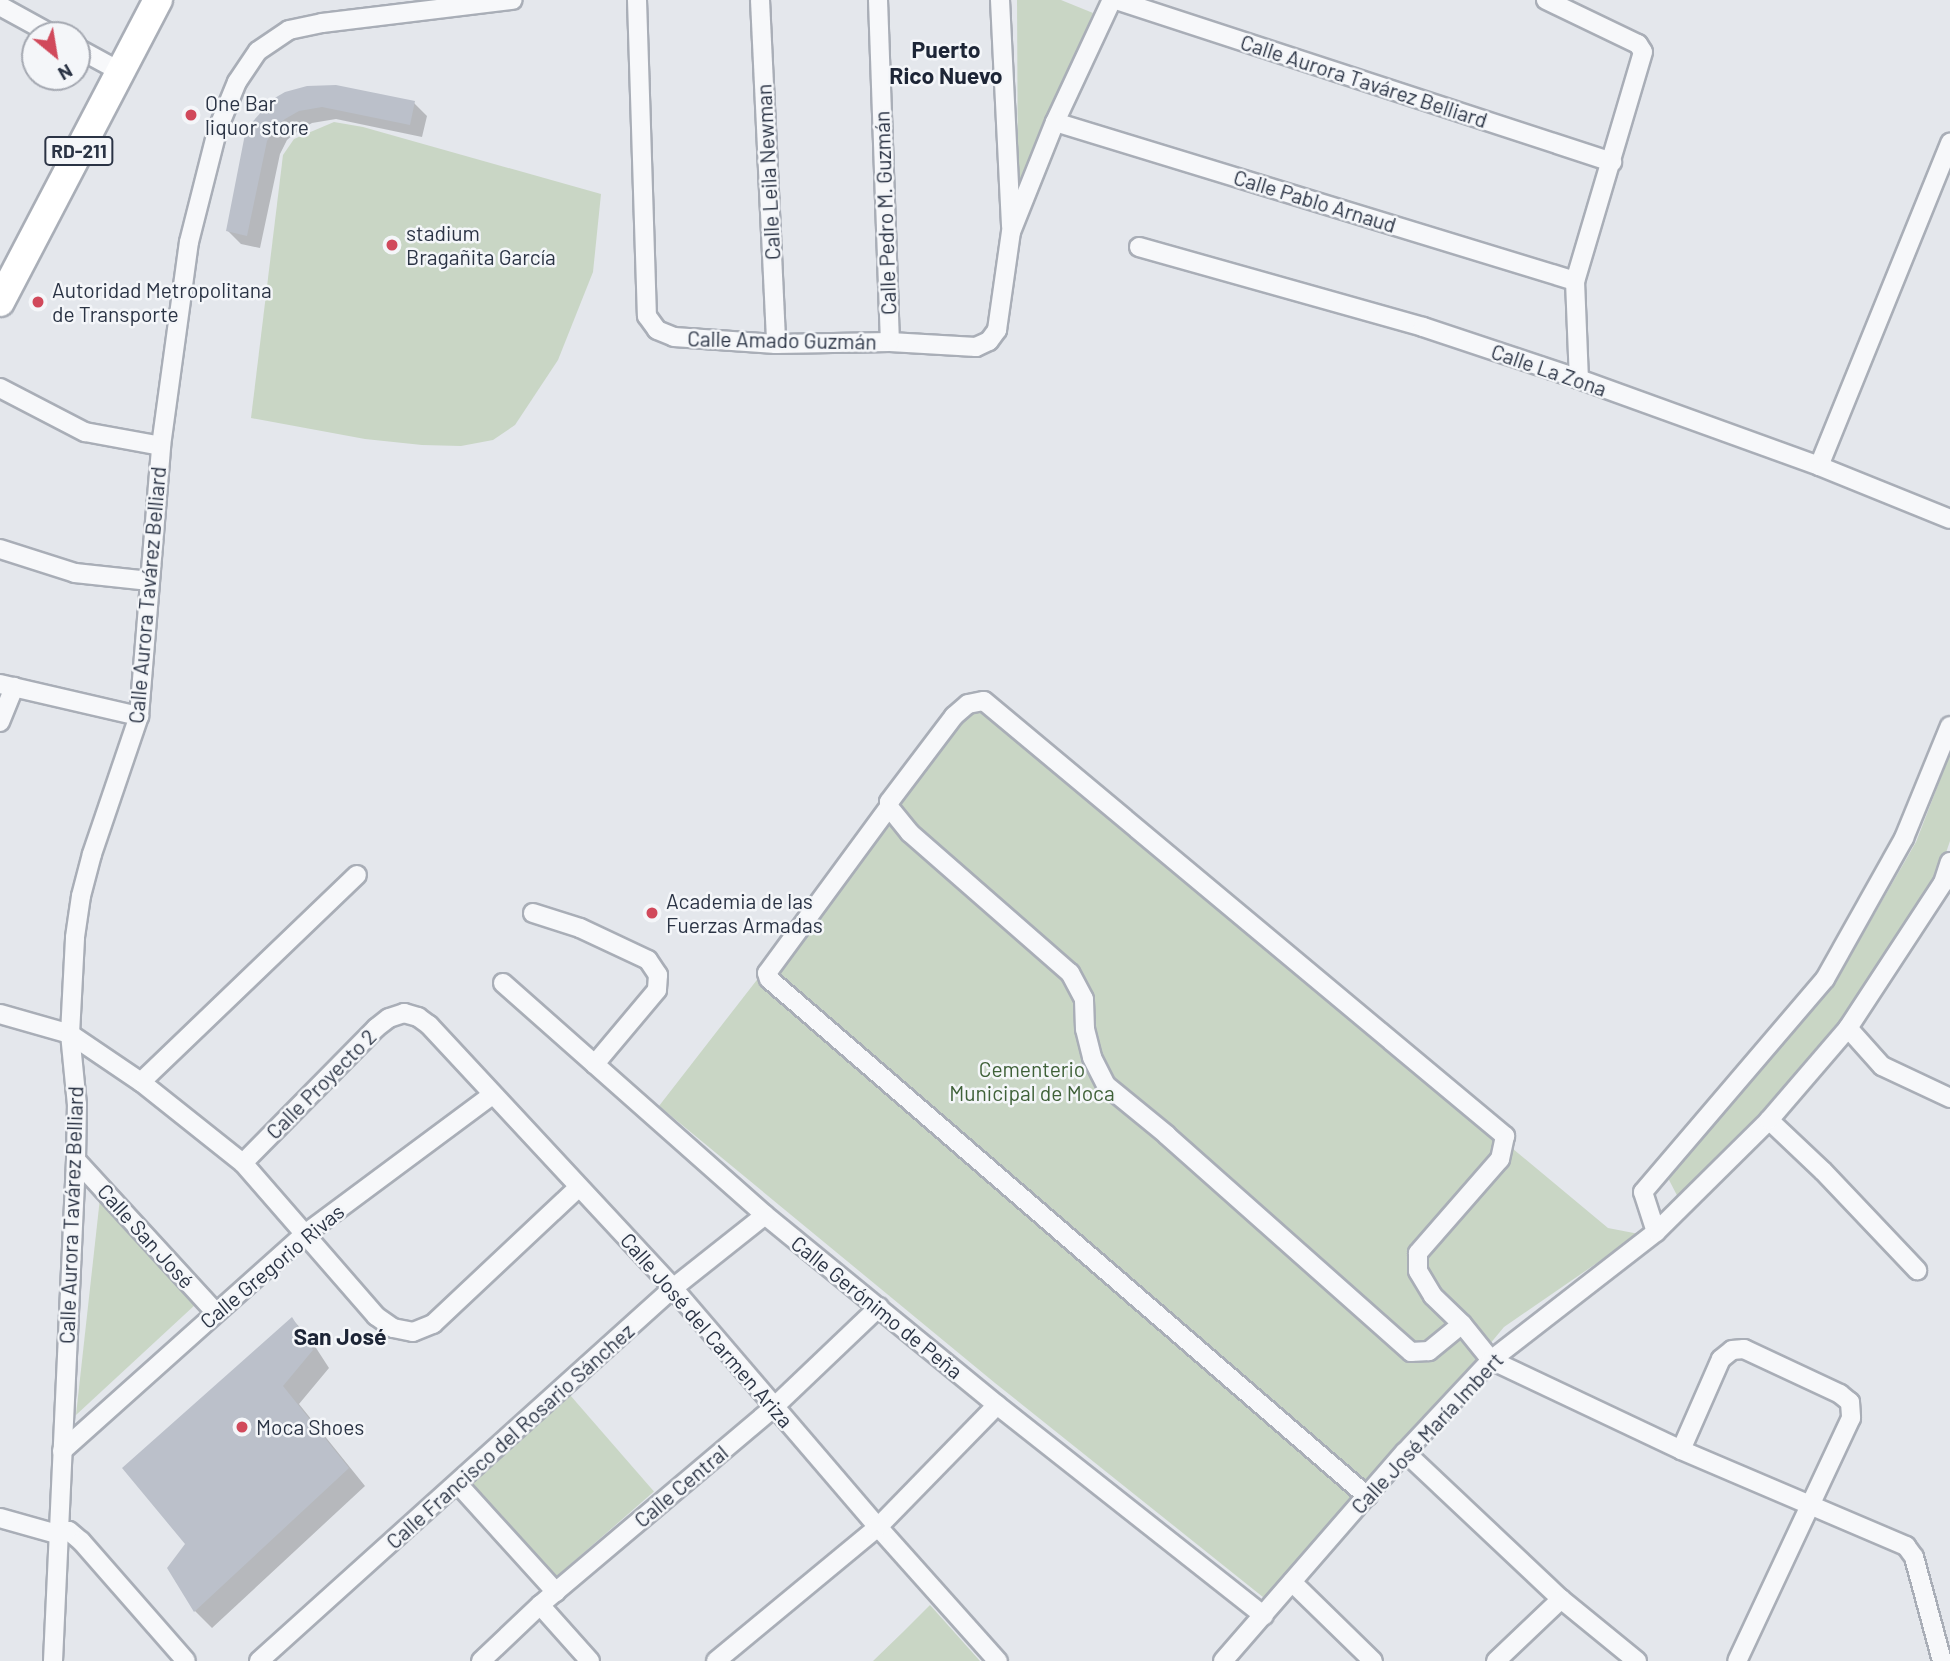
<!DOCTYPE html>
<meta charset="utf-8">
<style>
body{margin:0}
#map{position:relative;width:1950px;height:1661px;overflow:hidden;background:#e4e7ec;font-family:Barlow,sans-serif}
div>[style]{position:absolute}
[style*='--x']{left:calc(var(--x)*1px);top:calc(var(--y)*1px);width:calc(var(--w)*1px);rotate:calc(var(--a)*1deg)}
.green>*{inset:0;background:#c9d6c5;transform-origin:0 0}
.shadow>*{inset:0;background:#0003}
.building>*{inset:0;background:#bbc0ca}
.roads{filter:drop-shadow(2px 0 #a9aeb7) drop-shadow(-2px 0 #a9aeb7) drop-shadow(0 2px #a9aeb7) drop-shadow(0 -2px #a9aeb7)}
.minor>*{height:18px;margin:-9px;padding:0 9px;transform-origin:9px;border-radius:9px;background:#f7f8fa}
.primary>*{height:28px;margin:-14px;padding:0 14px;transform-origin:14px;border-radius:14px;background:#fff}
.dots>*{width:19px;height:19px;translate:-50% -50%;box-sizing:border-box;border:4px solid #f4f6f9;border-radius:50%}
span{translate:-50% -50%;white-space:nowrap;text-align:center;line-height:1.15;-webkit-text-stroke:5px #f4f6f9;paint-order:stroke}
.shield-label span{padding:2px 5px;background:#f4f6f9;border:2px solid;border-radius:5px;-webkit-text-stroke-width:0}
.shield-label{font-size:19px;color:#2b3445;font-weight:700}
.street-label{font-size:21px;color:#2b3445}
.poi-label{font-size:21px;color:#2b3445}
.left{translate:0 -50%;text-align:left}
.park-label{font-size:21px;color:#3f6138}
.neighbourhood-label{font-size:23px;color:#1d2536;font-weight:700}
.north{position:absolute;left:21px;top:21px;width:70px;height:70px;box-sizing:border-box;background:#f4f6f9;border:2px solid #a4a8b1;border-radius:50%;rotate:150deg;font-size:19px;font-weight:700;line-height:28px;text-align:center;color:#2b3445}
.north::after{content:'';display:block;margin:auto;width:24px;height:32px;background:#d1495b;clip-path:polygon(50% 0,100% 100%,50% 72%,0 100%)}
</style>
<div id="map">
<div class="green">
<div style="clip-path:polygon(1017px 0,1061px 0,1093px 13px,1018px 194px)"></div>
<div style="clip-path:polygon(334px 122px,363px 127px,601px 194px,593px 272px,558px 360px,515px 425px,493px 440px,461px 446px,422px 445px,365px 439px,251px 418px,283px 155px,294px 139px)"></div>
<div style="clip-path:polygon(974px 700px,1608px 1228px,1639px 1234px,1504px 1327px,1273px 1605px,995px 1383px,659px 1106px)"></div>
<div style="clip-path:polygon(1950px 754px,1950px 841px,1937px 879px,1853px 1006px,1682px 1205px,1668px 1178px,1833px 986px,1916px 842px)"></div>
<div style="clip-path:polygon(100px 1198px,196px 1304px,76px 1415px)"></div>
<div style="left:570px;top:1395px;width:128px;height:138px;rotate:49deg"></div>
<div style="clip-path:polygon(930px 1605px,980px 1661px,873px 1661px,903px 1632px)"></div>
</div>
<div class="shadow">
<div style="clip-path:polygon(274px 100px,414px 103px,427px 116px,422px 137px,336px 119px,312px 123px,298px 131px,287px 140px,280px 154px,260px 248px,241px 244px,228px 231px)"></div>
<div style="clip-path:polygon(292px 1319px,309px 1337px,329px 1368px,299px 1404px,365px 1486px,212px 1628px,195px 1611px,187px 1544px)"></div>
</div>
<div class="building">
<div style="clip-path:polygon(336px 85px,415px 101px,410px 125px,322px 107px,299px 111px,285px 119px,274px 128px,267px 141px,247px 236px,226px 231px,246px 129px,273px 99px,285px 92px,307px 86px)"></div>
<div style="clip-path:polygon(292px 1317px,313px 1350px,283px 1386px,349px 1468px,194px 1612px,167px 1568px,185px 1544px,122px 1468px)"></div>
</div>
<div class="roads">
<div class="minor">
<div style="--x:637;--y:0;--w:316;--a:88.2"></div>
<div style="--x:647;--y:316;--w:17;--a:54"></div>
<div style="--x:657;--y:330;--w:18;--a:22"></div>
<div style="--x:674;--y:337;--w:102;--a:3.9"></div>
<div style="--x:776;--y:344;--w:114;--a:-1"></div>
<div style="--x:890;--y:342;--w:86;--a:3.3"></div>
<div style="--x:976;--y:347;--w:14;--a:-25"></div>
<div style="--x:989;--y:341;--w:14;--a:-54"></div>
<div style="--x:997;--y:330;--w:99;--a:-81.9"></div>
<div style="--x:1011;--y:232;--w:118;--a:-68.2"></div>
<div style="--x:1055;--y:122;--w:135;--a:-65"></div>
<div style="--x:760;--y:0;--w:344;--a:87.3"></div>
<div style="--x:878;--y:0;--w:342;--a:88"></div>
<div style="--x:1000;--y:0;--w:227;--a:87.2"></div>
<div style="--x:1116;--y:0;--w:522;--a:18.09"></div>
<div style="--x:1546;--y:0;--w:102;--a:25.6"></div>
<div style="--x:1638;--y:44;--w:9;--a:58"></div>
<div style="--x:1643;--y:52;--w:239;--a:106.5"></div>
<div style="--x:1575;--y:281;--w:98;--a:87.7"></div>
<div style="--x:0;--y:6;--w:60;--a:28.7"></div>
<div style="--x:77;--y:48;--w:50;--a:28.6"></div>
<div style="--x:1055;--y:122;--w:544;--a:17"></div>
<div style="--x:1139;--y:247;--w:295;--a:15.7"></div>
<div style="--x:1423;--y:327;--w:164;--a:18.4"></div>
<div style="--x:1579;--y:379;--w:255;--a:19.9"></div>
<div style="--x:1819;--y:466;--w:141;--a:22"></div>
<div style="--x:0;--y:388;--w:96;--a:27.4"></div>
<div style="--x:85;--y:432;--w:77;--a:10.4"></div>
<div style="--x:1819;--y:466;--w:349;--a:-67.9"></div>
<div style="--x:0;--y:549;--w:79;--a:17.7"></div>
<div style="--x:75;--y:573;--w:75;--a:6.1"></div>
<div style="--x:0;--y:684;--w:143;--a:13"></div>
<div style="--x:0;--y:722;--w:38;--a:-68"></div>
<div style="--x:889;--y:807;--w:206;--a:126.3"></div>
<div style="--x:767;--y:973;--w:6;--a:72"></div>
<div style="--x:769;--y:979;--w:791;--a:40.85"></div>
<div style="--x:533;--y:913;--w:49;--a:17.7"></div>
<div style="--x:580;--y:928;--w:75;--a:25.2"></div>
<div style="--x:648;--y:960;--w:18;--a:56"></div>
<div style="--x:658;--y:975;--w:15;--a:94"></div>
<div style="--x:657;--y:990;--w:97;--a:130"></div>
<div style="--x:503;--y:983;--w:350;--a:41.5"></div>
<div style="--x:765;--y:1215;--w:300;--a:39.3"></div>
<div style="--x:997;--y:1405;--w:340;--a:38.3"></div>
<div style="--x:0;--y:1014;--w:73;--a:15.9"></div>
<div style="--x:70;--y:1034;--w:86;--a:34.1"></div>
<div style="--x:141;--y:1082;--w:130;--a:38.5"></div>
<div style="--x:243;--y:1163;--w:203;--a:49"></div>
<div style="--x:376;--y:1316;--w:21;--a:35"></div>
<div style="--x:393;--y:1328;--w:20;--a:11"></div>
<div style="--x:413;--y:1332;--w:22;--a:-22"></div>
<div style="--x:433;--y:1324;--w:200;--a:-43.2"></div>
<div style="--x:1848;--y:1028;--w:51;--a:48.2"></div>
<div style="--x:1882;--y:1066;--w:75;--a:25.2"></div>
<div style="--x:141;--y:1082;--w:299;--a:-43.8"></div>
<div style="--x:1769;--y:1120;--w:74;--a:43.4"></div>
<div style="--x:1823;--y:1171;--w:137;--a:46.5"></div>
<div style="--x:76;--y:1160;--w:207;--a:47.5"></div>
<div style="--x:243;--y:1163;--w:190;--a:-45.4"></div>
<div style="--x:376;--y:1028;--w:16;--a:-38"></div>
<div style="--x:389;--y:1018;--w:16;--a:-18"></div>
<div style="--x:404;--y:1013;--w:15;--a:16"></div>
<div style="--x:418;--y:1017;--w:14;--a:36"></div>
<div style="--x:429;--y:1025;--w:359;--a:47.1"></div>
<div style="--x:673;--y:1288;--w:315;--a:49.4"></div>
<div style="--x:878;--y:1527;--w:180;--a:48.2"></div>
<div style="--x:1656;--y:1232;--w:42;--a:-108"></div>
<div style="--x:1643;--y:1192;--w:280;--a:-49.5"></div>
<div style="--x:1825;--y:979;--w:162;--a:-60.7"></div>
<div style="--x:1904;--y:838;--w:121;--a:-67.7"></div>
<div style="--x:1462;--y:1324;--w:43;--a:140.7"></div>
<div style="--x:1429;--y:1351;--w:18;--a:177"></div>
<div style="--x:1411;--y:1352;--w:327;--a:-138.4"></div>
<div style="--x:1167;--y:1135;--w:79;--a:-140.7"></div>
<div style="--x:1106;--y:1085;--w:31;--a:-117"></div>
<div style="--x:1092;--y:1057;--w:29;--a:-104"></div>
<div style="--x:1085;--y:1029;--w:30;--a:-92"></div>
<div style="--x:1084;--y:999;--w:30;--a:-118"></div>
<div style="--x:1070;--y:973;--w:213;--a:-138.8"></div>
<div style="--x:910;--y:833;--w:33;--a:-129"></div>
<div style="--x:889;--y:807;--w:5;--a:-90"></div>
<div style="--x:889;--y:802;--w:108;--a:-52.9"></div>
<div style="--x:954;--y:716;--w:18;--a:-41"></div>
<div style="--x:968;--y:704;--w:16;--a:-11"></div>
<div style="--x:984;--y:701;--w:679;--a:39.86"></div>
<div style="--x:1505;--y:1136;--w:24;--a:102"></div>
<div style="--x:1500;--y:1159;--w:125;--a:131.1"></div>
<div style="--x:1418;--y:1253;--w:18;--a:90"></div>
<div style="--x:1418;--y:1271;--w:29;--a:59"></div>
<div style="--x:1433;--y:1296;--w:40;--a:44"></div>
<div style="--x:1462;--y:1324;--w:46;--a:51.1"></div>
<div style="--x:1491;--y:1360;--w:210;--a:25.3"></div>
<div style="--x:1681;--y:1450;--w:245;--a:23.1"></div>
<div style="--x:1906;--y:1546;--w:14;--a:54"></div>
<div style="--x:1914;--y:1557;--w:108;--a:74.9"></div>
<div style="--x:1681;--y:1450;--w:99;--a:-66.3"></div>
<div style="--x:1721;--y:1359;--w:14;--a:-39"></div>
<div style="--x:1732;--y:1350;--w:12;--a:-5"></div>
<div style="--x:1744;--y:1349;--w:106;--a:25.1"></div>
<div style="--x:1840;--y:1394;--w:13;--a:39"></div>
<div style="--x:1850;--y:1402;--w:16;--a:86"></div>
<div style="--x:1851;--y:1418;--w:268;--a:115.1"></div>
<div style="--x:62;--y:1451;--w:326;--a:-41.8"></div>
<div style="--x:305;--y:1234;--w:233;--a:-36.6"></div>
<div style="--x:1405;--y:1452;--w:214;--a:43.3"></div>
<div style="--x:1561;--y:1599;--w:98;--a:39.2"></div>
<div style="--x:458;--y:1484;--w:146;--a:47.8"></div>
<div style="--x:0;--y:1518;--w:59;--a:15.7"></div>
<div style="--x:57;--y:1534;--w:12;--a:-14"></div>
<div style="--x:69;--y:1531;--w:16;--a:40"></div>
<div style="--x:81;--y:1541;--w:159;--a:48.8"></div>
<div style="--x:1292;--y:1582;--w:113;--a:44.3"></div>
<div style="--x:540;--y:1605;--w:75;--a:48.2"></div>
<div style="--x:53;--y:1661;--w:502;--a:-87.37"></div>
<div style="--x:76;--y:1160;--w:55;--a:-89"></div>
<div style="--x:77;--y:1105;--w:71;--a:-95.6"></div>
<div style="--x:70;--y:1034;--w:97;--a:-87"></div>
<div style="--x:75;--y:937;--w:41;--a:-81.7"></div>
<div style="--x:81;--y:896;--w:43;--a:-75.3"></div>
<div style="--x:92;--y:854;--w:146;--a:-71.2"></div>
<div style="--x:139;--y:716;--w:271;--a:-85.3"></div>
<div style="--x:161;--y:446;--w:206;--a:-82.2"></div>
<div style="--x:189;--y:242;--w:114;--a:-75.8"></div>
<div style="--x:217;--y:131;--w:53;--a:-67.8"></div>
<div style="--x:237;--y:82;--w:37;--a:-56"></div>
<div style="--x:258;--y:51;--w:37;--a:-34"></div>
<div style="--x:289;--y:30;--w:34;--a:-12"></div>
<div style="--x:322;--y:23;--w:192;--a:-6.9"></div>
<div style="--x:259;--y:1661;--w:557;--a:-42.02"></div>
<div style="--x:673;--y:1288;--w:117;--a:-38.4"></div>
<div style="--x:481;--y:1661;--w:81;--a:-43.5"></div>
<div style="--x:540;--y:1605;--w:307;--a:-40.2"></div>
<div style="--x:774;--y:1407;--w:145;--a:-43.6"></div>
<div style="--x:716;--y:1661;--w:210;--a:-39.6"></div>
<div style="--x:878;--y:1527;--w:170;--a:-45.7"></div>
<div style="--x:1223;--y:1661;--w:277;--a:-49"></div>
<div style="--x:1405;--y:1452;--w:126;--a:-46.9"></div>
<div style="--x:1491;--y:1360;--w:209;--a:-37.8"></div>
<div style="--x:1656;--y:1232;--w:159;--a:-44.7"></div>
<div style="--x:1769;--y:1120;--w:121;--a:-49.3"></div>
<div style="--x:1848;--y:1028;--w:173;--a:-56.8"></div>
<div style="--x:1943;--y:883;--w:22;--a:-72"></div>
<div style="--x:1496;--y:1661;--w:90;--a:-43.6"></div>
</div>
<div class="primary">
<div style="--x:0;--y:302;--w:341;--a:-62.4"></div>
</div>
</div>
<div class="dots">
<div style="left:191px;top:115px;background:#d1495b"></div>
<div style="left:392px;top:245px;background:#d1495b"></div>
<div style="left:38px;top:302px;background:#d1495b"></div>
<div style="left:652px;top:913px;background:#d1495b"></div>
<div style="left:242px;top:1427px;background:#d1495b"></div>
</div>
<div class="shield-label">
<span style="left:79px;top:151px">RD-211</span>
</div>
<div class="street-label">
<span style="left:1364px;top:81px;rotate:18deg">Calle Aurora Tavárez Belliard</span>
<span style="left:768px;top:172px;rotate:-93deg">Calle Leila Newman</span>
<span style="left:1315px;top:201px;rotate:17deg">Calle Pablo Arnaud</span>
<span style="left:885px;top:213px;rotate:-92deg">Calle Pedro M. Guzmán</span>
<span style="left:782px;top:340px;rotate:1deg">Calle Amado Guzmán</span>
<span style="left:1549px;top:370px;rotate:19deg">Calle La Zona</span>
<span style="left:147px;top:595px;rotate:-85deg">Calle Aurora Tavárez Belliard</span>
<span style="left:321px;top:1084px;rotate:-45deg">Calle Proyecto 2</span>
<span style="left:71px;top:1215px;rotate:-88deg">Calle Aurora Tavárez Belliard</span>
<span style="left:146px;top:1236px;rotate:48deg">Calle San José</span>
<span style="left:272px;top:1266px;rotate:-40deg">Calle Gregorio Rivas</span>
<span style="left:877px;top:1307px;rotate:39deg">Calle Gerónimo de Peña</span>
<span style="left:707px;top:1330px;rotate:49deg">Calle José del Carmen Ariza</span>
<span style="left:1427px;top:1433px;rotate:-47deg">Calle José María Imbert</span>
<span style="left:510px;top:1436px;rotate:-42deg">Calle Francisco del Rosario Sánchez</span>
<span style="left:681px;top:1486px;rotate:-40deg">Calle Central</span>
</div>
<div class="poi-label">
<span class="left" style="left:205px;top:115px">One Bar<br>liquor store</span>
<span class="left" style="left:406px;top:245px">stadium<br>Bragañita García</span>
<span class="left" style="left:52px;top:302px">Autoridad Metropolitana<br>de Transporte</span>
<span class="left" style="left:666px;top:913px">Academia de las<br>Fuerzas Armadas</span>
<span class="left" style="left:256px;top:1427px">Moca Shoes</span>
</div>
<div class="park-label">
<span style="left:1032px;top:1081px">Cementerio<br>Municipal de Moca</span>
</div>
<div class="neighbourhood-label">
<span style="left:946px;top:62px">Puerto<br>Rico Nuevo</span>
<span style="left:340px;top:1336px">San José</span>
</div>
<div class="north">N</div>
</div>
